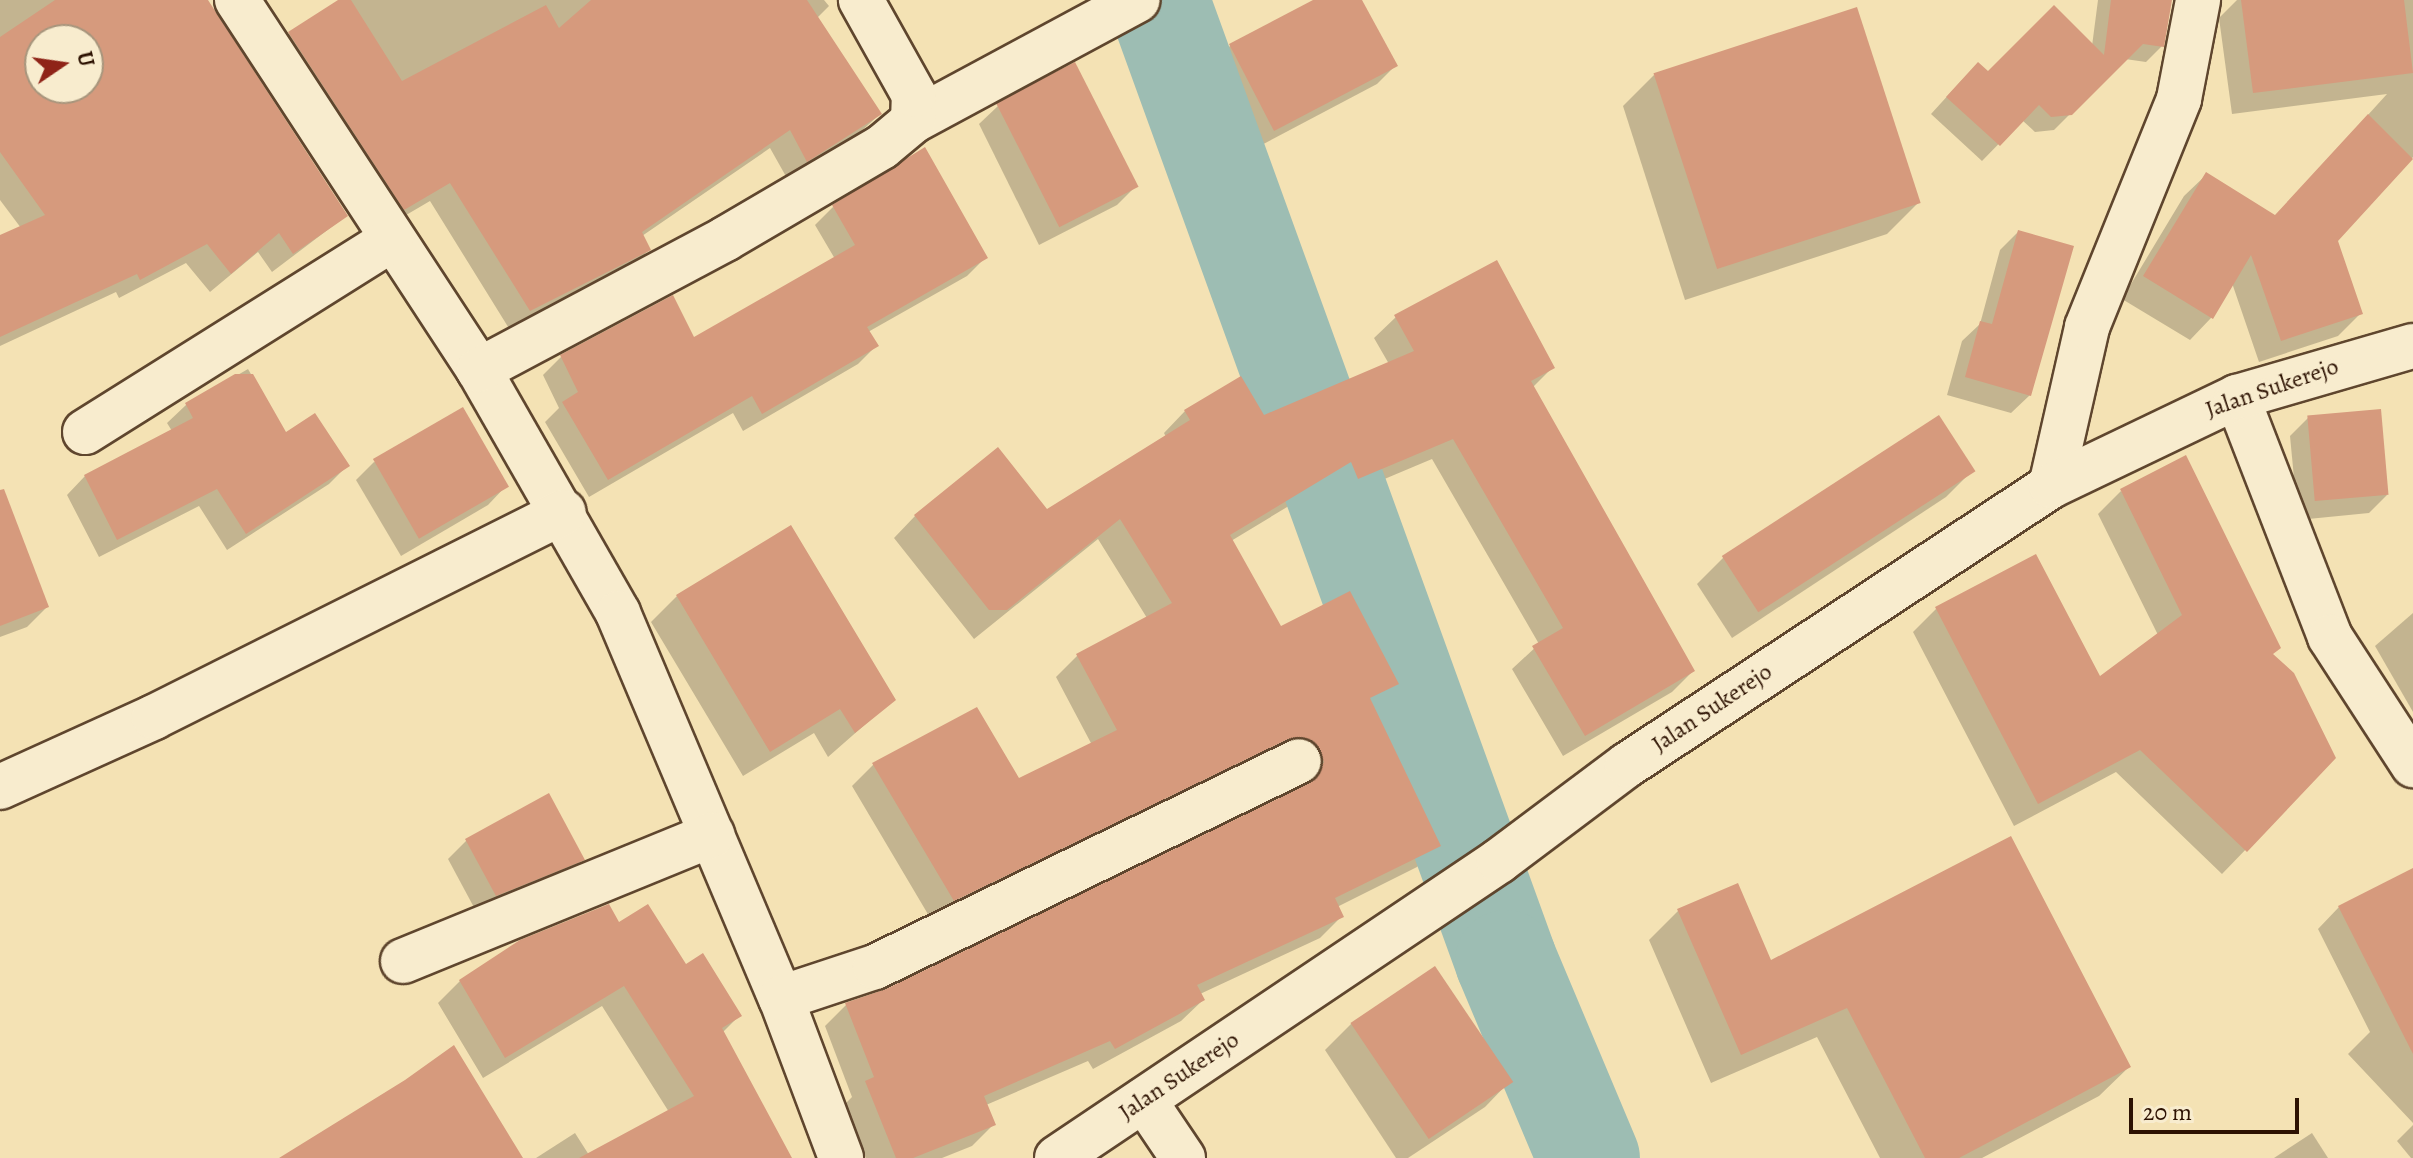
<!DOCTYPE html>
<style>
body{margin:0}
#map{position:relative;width:2413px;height:1158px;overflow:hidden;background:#f4e2b4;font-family:Alegreya,serif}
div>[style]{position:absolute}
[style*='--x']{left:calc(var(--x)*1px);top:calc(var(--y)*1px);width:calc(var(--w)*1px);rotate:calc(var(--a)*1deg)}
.shadow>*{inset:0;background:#0003}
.river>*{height:102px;margin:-51px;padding:0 51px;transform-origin:51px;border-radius:51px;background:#9dbdb3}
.building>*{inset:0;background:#d69a7d;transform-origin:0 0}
.roads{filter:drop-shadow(2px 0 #5f462e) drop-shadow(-2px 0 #5f462e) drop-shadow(0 2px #5f462e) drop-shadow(0 -2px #5f462e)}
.street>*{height:44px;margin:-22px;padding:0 22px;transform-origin:22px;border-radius:22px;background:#f8ecce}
span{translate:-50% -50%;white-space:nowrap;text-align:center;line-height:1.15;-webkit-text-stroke:7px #f8ecce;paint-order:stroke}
.street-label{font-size:24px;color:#2d1202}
.north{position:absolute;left:24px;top:24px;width:80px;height:80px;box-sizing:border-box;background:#f8ecce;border:2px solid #a7957c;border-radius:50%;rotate:77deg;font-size:22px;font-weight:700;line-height:32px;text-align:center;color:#2d1202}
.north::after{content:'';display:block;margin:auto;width:28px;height:36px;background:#8f2418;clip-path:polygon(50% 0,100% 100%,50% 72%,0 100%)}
.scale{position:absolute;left:2129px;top:1098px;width:170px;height:36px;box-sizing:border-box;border:4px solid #2d1202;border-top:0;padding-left:10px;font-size:24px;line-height:28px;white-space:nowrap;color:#2d1202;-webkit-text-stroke:6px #f8ecce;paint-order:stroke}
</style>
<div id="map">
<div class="shadow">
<div style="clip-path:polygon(evenodd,0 0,205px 0,346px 216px,272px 272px,258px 252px,210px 292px,186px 263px,119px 298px,116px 292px,0 346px,0 237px,21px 228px,0 200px,0 0,40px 40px,88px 40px,88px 88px,40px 88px,40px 40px)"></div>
<div style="clip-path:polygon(342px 0,824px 0,829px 6px,817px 18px,880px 114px,846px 145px,788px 180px,770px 148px,642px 236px,649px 250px,629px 269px,510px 330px,430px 201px,384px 228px,270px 53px,289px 34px)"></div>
<div style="clip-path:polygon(1317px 0,1360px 0,1395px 66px,1377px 84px,1256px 148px,1212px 64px,1230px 46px)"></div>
<div style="clip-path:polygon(2098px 0,2170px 0,2162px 46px,2146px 62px,2125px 59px,2054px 130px,2035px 132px,2022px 120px,1982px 161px,1931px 114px,1962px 80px,2092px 46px)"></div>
<div style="clip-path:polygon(2237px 0,2413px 0,2413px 157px,2335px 241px,2360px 314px,2338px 336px,2259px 362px,2232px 283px,2211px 318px,2190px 340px,2122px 299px,2184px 196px,2206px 175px,2275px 217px,2387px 94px,2232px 114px,2219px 18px)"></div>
<div style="clip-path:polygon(1654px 75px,1918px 203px,1887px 234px,1685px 300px,1623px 106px)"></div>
<div style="clip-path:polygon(998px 106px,1135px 187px,1117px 205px,1039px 245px,979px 124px)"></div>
<div style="clip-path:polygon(833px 207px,985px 258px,967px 276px,868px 332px,876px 346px,858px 364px,743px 431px,733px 413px,589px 497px,545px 422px,559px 408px,543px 375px,561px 357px,693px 340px,835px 259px,815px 225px)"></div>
<div style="clip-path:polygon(2018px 232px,2030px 395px,2011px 413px,1947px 395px,1962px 341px,1980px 324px,2000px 250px)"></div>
<div style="clip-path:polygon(1396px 317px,1553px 367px,1532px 388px,1693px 671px,1672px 692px,1563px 756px,1512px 669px,1539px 644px,1432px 459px,1337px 499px,1330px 481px,1231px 541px,1281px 629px,1396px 683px,1372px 706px,1439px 846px,1417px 867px,1337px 907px,1341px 917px,1320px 938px,1200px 994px,1203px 1000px,1181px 1021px,1093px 1069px,1088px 1061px,986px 1105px,994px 1124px,972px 1146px,942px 1158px,866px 1158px,845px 1104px,852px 1097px,825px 1026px,846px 1005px,887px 991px,1300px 791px,1301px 773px,932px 921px,852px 786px,874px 764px,1018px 781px,1092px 745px,1056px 677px,1078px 655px,1147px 618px,1098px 539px,974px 639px,894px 538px,915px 516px,1046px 511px,1166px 437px,1164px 433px,1185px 411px,1263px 418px,1389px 364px,1374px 338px)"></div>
<div style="clip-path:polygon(248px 369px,286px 434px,347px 466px,329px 484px,227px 550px,199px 506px,99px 557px,67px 495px,85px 476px,172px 431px,167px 423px,186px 405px)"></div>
<div style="clip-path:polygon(2308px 418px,2387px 495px,2369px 513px,2298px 520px,2290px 436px)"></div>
<div style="clip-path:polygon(374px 462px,506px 486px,488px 505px,401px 556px,356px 480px)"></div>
<div style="clip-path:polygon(1972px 471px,1946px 497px,1732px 638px,1697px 584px,1723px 558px)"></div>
<div style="clip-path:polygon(2121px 491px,2334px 758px,2222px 874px,2116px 772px,2014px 826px,1913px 632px,1936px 609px,2099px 679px,2158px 635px,2098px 514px)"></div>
<div style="clip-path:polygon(0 505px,47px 607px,27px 627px,0 637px)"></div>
<div style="clip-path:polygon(677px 596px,893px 700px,828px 757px,814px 733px,743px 776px,651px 622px)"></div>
<div style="clip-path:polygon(2413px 613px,2413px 712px,2375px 646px)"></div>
<div style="clip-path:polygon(548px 796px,583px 859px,565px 878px,477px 913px,448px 859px,466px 841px)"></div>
<div style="clip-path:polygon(2413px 870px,2413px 1123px,2348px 1054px,2370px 1032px,2318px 929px,2339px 907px)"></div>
<div style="clip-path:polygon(1679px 910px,1770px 963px,2129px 1067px,2099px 1096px,1982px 1158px,1880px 1158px,1817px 1037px,1711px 1083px,1649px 940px)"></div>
<div style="clip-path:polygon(619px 925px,685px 967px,740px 1015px,722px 1033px,789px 1158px,536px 1158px,575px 1133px,589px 1155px,669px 1112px,602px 1006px,483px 1078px,438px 1003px,460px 981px)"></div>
<div style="clip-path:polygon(1435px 968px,1510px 1081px,1485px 1107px,1408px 1158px,1396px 1158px,1325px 1050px,1351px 1024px)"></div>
<div style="clip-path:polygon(2413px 1125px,2413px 1158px,2411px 1158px,2397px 1141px)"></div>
<div style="clip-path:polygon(2312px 1133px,2328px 1158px,2274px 1158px)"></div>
</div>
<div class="river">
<div style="--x:1158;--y:0;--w:1022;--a:70.09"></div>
<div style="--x:1506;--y:961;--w:214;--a:67.2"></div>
</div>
<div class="building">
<div style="clip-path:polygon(evenodd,55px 0,208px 0,348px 216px,293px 254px,279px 233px,231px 274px,207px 244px,140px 280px,137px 274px,0 337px,0 235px,45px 215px,0 152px,0 37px,55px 0,40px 40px,88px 40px,88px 88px,40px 88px,40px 40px)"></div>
<div style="clip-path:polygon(338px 0,351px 0,402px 81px,546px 5px,559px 28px,591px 0,807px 0,882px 114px,807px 162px,790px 130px,642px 232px,651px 250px,530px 311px,450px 183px,404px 210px,288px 32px)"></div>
<div style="clip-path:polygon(1313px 0,1362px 0,1398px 66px,1274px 131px,1229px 44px)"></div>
<div style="clip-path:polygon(2111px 0,2172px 0,2164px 47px,2143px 44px,2072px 115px,2051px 117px,2039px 105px,2000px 146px,1946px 97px,1978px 62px,1988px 71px,2054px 5px,2104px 55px)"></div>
<div style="clip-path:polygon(2241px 0,2404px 0,2413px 73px,2253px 93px)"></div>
<div style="left:1857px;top:7px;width:206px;height:214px;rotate:72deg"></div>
<div style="left:1075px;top:62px;width:140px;height:89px;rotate:63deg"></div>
<div style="clip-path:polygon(2368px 114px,2413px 159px,2338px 241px,2363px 314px,2281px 341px,2251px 255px,2213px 319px,2143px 276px,2206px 172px,2275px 215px)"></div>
<div style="clip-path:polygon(925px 147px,988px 258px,867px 327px,879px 346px,762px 414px,752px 396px,608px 480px,562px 402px,578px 392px,560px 355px,673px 295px,694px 337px,855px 245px,832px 205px)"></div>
<div style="clip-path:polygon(2018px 230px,2074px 246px,2031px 396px,1965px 377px,1980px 321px,1992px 324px)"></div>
<div style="clip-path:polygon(1497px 260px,1555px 368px,1531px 381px,1695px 671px,1585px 736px,1532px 646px,1563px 628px,1453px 439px,1358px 479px,1351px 462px,1230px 535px,1281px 626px,1350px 591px,1399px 684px,1370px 698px,1441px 846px,1335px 898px,1344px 917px,1197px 985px,1205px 1000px,1115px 1049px,1110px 1041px,984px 1096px,996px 1125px,913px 1158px,896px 1158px,865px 1081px,874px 1077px,845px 1003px,886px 989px,1310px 783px,1324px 762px,1312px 740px,1288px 739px,954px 901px,872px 763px,977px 707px,1019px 778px,1117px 730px,1076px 654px,1172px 603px,1120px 519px,1007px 610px,989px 610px,914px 515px,998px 447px,1047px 509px,1190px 420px,1184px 410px,1241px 376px,1264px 415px,1414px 351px,1394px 315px)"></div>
<div style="clip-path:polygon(235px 374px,253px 374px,286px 432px,315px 413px,350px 466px,246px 534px,217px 489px,117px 540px,84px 475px,193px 418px,185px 403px)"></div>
<div style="left:463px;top:407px;width:92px;height:104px;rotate:60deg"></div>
<div style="left:2381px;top:409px;width:86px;height:74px;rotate:85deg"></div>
<div style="left:1939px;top:415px;width:67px;height:259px;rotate:57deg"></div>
<div style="clip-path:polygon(2186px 455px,2281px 648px,2273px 654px,2294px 673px,2336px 758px,2247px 852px,2140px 750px,2038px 804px,1935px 607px,2036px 554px,2100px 676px,2182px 615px,2120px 489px)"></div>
<div style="clip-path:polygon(4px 489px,49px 607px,0 626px,0 490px)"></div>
<div style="clip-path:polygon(791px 525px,896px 700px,855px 733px,840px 709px,770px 752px,676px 595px)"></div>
<div style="clip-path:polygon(549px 793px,585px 860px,496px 896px,465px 839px)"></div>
<div style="clip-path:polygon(2011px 836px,2131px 1067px,1959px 1158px,1925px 1158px,1847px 1008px,1741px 1055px,1677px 909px,1738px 883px,1771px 960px)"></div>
<div style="clip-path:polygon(2413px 868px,2413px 1054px,2338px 906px)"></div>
<div style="clip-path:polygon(609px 904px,619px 922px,648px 904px,686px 964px,703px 953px,742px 1016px,722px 1028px,792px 1158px,579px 1158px,694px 1096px,624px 986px,505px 1058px,459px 980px,520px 940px)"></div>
<div style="left:1435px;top:966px;width:140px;height:102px;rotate:56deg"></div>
<div style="clip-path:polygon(454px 1045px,523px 1158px,279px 1158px,405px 1080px)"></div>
</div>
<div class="roads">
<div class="street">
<div style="--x:237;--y:0;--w:442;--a:56.8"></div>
<div style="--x:479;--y:370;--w:280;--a:60.2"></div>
<div style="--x:618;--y:613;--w:418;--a:67.1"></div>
<div style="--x:781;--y:998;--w:171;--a:69.4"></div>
<div style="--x:913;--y:121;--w:255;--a:-28.3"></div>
<div style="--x:479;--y:370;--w:279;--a:-28"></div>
<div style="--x:725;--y:239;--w:182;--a:-30.4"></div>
<div style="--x:882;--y:147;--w:40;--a:-40"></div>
<div style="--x:913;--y:121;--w:26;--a:-88"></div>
<div style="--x:914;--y:95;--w:109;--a:-119.2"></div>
<div style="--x:2237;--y:397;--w:257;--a:68.8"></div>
<div style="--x:2330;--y:637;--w:153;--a:57"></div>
<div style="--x:85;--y:432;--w:361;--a:-32.1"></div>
<div style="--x:2051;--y:486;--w:163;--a:-77.2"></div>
<div style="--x:2087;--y:327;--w:246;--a:-68"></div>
<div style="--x:2179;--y:99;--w:101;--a:-79.1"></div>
<div style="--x:0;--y:787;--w:169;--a:-24.4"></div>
<div style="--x:154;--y:717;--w:458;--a:-26.6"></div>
<div style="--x:403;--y:961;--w:334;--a:-22.2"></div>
<div style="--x:781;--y:998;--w:99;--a:-18.3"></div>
<div style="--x:875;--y:967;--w:471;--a:-25.9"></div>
<div style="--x:1144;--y:1100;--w:70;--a:56.1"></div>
<div style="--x:1057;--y:1158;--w:533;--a:-33.9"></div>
<div style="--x:1499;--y:861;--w:160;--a:-36.9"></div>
<div style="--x:1627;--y:765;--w:508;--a:-33.35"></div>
<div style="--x:2051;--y:486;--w:206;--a:-25.6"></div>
<div style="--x:2237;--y:397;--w:183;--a:-16.2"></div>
</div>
</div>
<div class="street-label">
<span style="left:2272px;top:388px;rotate:-19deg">Jalan Sukerejo</span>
<span style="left:1712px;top:708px;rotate:-34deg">Jalan Sukerejo</span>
<span style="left:1179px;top:1076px;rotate:-34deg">Jalan Sukerejo</span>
</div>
<div class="north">U</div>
<div class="scale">20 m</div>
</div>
